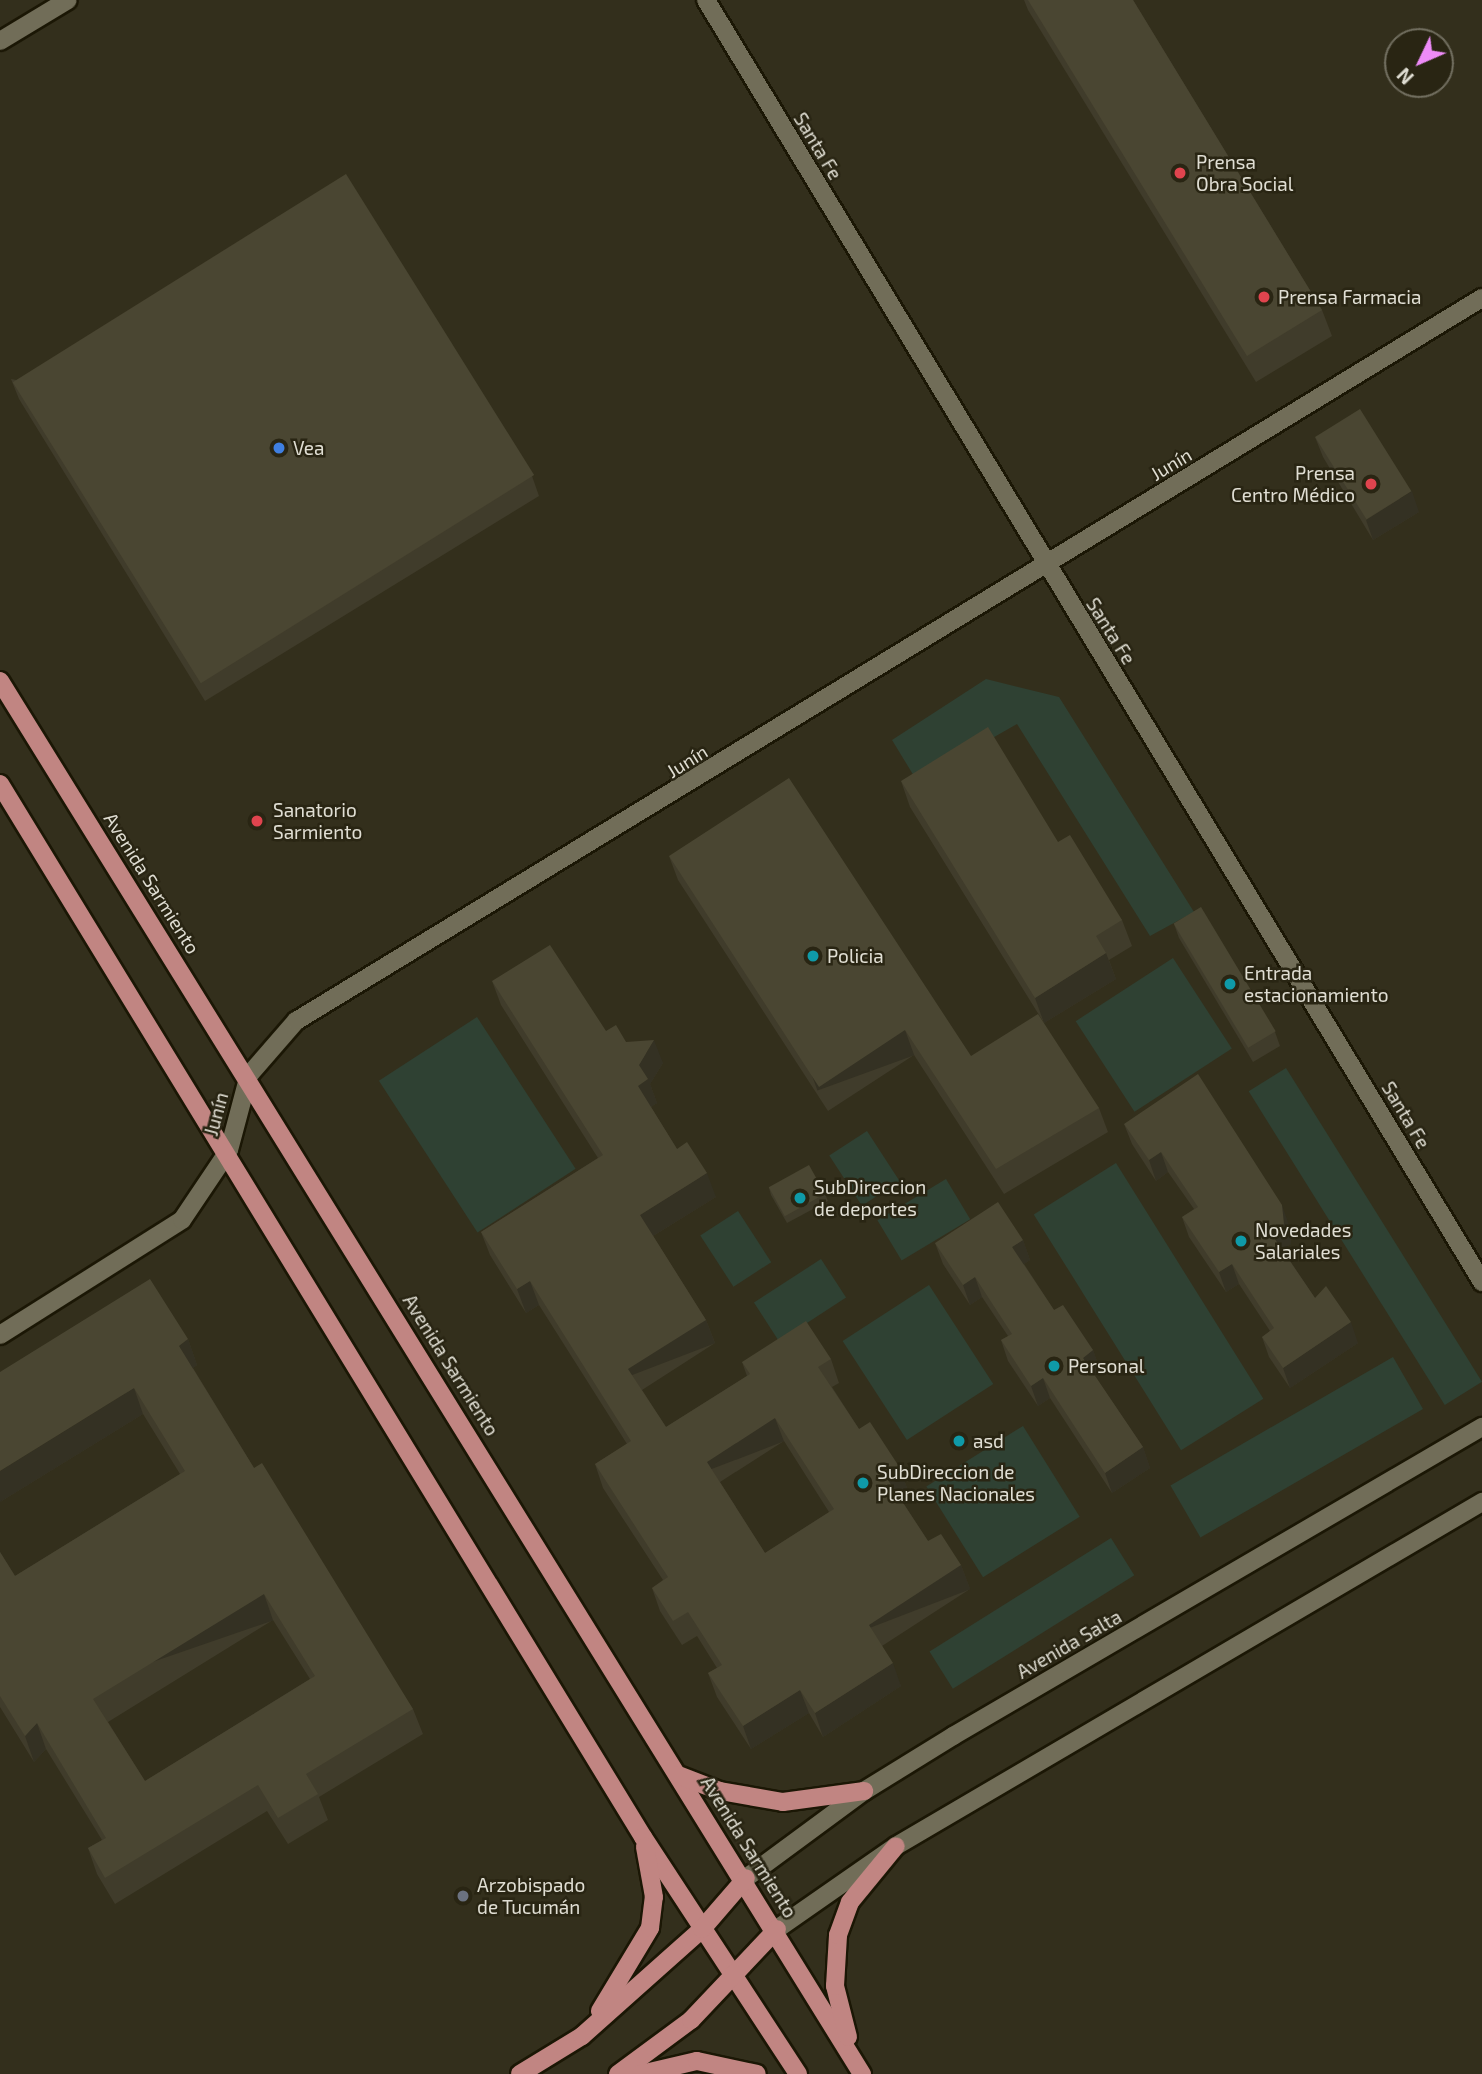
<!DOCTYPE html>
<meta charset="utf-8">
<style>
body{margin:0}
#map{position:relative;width:1482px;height:2074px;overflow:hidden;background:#332f1c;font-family:"Exo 2",sans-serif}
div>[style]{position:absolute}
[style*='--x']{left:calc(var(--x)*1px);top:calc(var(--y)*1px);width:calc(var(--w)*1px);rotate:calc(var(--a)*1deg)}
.green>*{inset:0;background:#2f4133;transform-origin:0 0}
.roads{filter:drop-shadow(2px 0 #1b1705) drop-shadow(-2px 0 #1b1705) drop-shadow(0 2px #1b1705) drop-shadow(0 -2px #1b1705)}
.minor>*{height:18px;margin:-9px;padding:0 9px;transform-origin:9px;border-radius:9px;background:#716d58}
.secondary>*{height:18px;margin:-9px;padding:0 9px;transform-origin:9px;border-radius:9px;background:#716d58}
.primary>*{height:18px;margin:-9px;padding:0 9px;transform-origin:9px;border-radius:9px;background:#c18582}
.wall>*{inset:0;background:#403c2b}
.shaded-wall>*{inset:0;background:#343123;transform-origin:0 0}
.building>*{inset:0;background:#4a4632;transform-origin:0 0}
.dots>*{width:19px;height:19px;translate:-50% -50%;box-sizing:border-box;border:4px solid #292513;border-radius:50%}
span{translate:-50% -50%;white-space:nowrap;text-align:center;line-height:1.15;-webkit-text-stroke:5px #292513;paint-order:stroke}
.street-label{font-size:19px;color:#e0ded3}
.poi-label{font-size:19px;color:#e0ded3}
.left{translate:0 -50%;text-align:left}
.right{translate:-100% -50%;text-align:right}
.north{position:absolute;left:1384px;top:28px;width:70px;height:70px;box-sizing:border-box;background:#292513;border:2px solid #726f60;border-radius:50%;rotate:226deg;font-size:19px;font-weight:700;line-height:28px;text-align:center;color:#e0ded3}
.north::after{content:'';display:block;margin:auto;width:24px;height:32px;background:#ee8bf8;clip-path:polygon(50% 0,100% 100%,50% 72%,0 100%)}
</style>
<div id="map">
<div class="green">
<div style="clip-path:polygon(986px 679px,1059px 697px,1194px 912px,1150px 936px,1017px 724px,917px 781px,892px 740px)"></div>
<div style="left:1173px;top:958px;width:108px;height:116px;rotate:57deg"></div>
<div style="left:477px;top:1017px;width:181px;height:117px;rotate:57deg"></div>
<div style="left:1286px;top:1068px;width:370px;height:44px;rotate:58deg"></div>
<div style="left:867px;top:1131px;width:60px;height:45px;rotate:57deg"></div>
<div style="left:1116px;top:1163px;width:278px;height:97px;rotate:58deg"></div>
<div style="left:946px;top:1179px;width:47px;height:80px;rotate:59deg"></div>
<div style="left:738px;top:1211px;width:61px;height:45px;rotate:57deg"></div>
<div style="left:821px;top:1259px;width:46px;height:80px;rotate:57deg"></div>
<div style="left:929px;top:1285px;width:118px;height:103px;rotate:57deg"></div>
<div style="left:1393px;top:1357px;width:60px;height:257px;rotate:60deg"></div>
<div style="left:1023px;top:1426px;width:107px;height:114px;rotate:58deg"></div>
<div style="left:1111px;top:1538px;width:44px;height:214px;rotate:58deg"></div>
</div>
<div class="roads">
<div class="minor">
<div style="--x:706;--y:0;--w:1499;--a:58.81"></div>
<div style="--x:0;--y:41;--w:79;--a:-31.1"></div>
<div style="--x:0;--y:1335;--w:215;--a:-32.3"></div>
<div style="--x:182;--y:1220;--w:84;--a:-56.1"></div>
<div style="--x:229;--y:1150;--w:78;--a:-75.1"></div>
<div style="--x:249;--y:1075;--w:72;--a:-49"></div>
<div style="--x:296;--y:1021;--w:1389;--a:-31.37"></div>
</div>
<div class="secondary">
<div style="--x:746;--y:1878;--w:147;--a:-36.4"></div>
<div style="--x:864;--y:1791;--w:105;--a:-31.7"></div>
<div style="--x:953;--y:1736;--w:613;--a:-30.29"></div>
<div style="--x:777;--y:1929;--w:145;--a:-34.9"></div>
<div style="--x:896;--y:1846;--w:680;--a:-30.41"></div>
</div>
<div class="primary">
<div style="--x:0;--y:681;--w:1638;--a:58.25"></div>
<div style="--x:0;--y:784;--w:1234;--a:58.59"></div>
<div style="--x:643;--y:1837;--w:283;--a:56.8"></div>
<div style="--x:678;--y:1775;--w:45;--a:20.9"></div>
<div style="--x:720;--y:1791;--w:64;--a:9.9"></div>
<div style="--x:783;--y:1802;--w:82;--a:-7.7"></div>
<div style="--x:600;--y:2011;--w:97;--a:-58.9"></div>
<div style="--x:650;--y:1928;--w:31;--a:-83"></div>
<div style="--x:654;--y:1897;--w:51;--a:-100.2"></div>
<div style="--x:848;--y:2037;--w:53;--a:-104.3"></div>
<div style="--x:835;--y:1986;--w:51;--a:-86.6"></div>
<div style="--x:838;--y:1935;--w:35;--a:-70"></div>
<div style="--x:850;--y:1902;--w:72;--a:-50.6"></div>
<div style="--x:520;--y:2074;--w:73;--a:-31.5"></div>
<div style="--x:582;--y:2036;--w:161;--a:-41.7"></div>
<div style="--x:702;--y:1929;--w:67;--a:-49.2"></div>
<div style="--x:618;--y:2074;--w:91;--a:-36.5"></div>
<div style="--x:691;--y:2020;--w:125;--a:-46.6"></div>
<div style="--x:641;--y:2074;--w:57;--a:-13.1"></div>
<div style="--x:697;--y:2061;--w:61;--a:12.2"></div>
</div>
</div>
<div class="wall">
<div style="clip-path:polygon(1024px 0,1133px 0,1322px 310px,1332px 336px,1256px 382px,1028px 10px)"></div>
<div style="clip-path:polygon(11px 379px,532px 476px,539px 496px,205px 701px,19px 399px)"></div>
<div style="clip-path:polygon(1315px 437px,1419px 512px,1373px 540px,1323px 457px)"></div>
<div style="clip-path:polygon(901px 781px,1058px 842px,1122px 920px,1132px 946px,1109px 960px,1116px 979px,1044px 1023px,910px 807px)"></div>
<div style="clip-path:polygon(669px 856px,971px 1056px,1099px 1108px,1108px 1132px,1004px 1194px,914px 1055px,828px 1111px,678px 880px)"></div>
<div style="clip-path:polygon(1174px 924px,1275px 1032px,1280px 1046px,1253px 1062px,1179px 938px)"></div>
<div style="clip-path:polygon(evenodd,492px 981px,606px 1031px,626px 1042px,663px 1063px,650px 1084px,657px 1103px,651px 1107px,677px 1149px,716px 1197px,653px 1236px,706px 1320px,715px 1343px,642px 1390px,666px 1427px,747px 1376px,742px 1362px,831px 1359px,839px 1383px,832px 1387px,859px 1429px,900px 1468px,908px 1491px,900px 1498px,928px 1541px,961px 1565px,970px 1589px,882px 1646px,901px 1686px,823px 1737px,809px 1713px,751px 1749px,717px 1697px,708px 1673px,717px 1668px,697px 1636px,682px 1645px,660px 1611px,652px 1588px,663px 1580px,603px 1488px,595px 1464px,627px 1444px,539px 1305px,526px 1313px,490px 1255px,481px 1232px,598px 1158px,501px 1005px,492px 981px,784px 1441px,829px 1512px,765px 1553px,720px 1482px,784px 1441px)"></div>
<div style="clip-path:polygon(1124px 1124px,1289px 1225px,1291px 1244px,1282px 1249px,1315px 1298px,1358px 1343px,1290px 1388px,1269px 1357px,1262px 1337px,1270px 1331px,1239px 1284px,1226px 1292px,1189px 1237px,1182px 1217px,1194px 1209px,1168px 1172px,1156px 1181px,1132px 1144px)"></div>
<div style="clip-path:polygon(769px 1188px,825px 1194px,828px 1201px,787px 1223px,771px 1195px)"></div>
<div style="clip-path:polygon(1023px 1240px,1030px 1260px,1024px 1264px,1054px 1310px,1093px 1350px,1100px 1370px,1094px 1375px,1143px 1447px,1150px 1468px,1112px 1493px,1050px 1398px,1038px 1406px,1008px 1361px,1001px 1340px,1008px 1336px,982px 1297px,970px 1305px,943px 1264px,935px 1243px)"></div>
<div style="clip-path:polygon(evenodd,188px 1339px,197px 1365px,193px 1368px,254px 1468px,413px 1709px,423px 1734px,319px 1797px,328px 1820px,288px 1844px,267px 1811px,115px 1904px,97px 1874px,88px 1848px,102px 1840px,46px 1749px,34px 1762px,0 1707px,0 1552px,15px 1576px,180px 1474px,143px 1414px,0 1502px,188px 1339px,273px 1620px,310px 1679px,145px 1781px,108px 1722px,273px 1620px)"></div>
</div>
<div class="shaded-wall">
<div style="clip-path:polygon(1412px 491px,1419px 512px,1373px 540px,1366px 520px)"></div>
<div style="clip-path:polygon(1106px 953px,1116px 979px,1044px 1023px,1035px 998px)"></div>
<div style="left:905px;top:1030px;width:27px;height:103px;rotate:70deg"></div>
<div style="clip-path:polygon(654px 1040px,663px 1063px,650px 1084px,657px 1103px,646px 1110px,638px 1086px,639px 1065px)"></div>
<div style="clip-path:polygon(1161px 1152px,1168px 1172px,1156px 1181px,1149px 1160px)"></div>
<div style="clip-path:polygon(707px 1173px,716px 1197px,648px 1239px,640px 1215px)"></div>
<div style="clip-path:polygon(1282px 1205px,1289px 1225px,1291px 1244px,1278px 1252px,1270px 1232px)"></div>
<div style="clip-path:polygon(1023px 1240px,1030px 1260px,1020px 1267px,1012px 1247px)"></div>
<div style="clip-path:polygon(1232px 1264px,1239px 1284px,1226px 1292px,1219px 1272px)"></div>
<div style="clip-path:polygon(975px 1277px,982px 1297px,970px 1305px,963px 1285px)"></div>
<div style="clip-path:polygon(530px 1281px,539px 1305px,526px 1313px,517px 1289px)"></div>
<div style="left:706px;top:1320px;width:25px;height:92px;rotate:69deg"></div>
<div style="clip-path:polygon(1351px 1322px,1358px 1343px,1290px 1388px,1283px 1368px)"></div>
<div style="clip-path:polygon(188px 1339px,197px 1365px,188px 1372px,179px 1346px)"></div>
<div style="clip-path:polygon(1093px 1350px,1100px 1370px,1090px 1378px,1083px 1358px)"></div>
<div style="clip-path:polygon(1043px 1378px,1050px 1398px,1038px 1406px,1031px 1386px)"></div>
<div style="clip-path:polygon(134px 1388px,143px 1414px,0 1502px,0 1471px)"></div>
<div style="left:775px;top:1418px;width:25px;height:81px;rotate:69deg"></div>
<div style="clip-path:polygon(1143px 1447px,1150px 1468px,1112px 1493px,1105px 1473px)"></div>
<div style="clip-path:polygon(900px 1468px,908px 1491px,895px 1501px,886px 1477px)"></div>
<div style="left:961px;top:1565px;width:26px;height:110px;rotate:69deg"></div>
<div style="left:264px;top:1594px;width:28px;height:201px;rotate:71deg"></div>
<div style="clip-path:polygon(893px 1663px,901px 1686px,823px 1737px,815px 1713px)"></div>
<div style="clip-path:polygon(800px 1690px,809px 1713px,751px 1749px,743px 1726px)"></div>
<div style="clip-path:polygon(37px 1723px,46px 1749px,34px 1762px,25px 1736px)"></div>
</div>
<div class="building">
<div style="clip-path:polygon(1028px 0,1133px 0,1322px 310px,1247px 356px)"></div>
<div style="left:346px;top:174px;width:355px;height:393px;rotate:58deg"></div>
<div style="left:1360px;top:409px;width:97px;height:53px;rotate:58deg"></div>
<div style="clip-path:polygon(988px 727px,1058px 842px,1070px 835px,1122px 920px,1096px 936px,1106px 953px,1035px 998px,901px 781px)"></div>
<div style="clip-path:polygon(789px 778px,971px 1056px,1038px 1014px,1099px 1108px,996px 1169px,905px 1030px,819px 1087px,669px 856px)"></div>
<div style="left:1201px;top:907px;width:145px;height:32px;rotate:59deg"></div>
<div style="clip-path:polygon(evenodd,550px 945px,606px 1031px,616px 1025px,626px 1042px,654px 1040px,639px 1065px,648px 1079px,638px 1086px,677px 1149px,687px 1142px,707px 1173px,640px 1215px,706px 1320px,628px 1369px,666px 1427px,750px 1374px,742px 1362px,806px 1321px,831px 1359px,818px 1367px,859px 1429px,870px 1422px,900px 1468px,886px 1477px,928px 1541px,941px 1534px,961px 1565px,869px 1625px,893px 1663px,815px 1713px,800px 1690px,743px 1726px,708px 1673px,722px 1665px,688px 1612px,673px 1621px,652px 1588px,668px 1577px,595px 1464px,631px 1441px,530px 1281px,517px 1289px,481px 1232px,603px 1155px,492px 981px,550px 945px,775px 1418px,834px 1509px,765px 1553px,707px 1462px,775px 1418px)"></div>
<div style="clip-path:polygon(1198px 1074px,1282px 1205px,1284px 1224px,1270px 1232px,1315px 1298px,1326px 1286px,1351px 1322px,1283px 1368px,1262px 1337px,1274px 1328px,1232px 1264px,1219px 1272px,1182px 1217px,1198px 1207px,1161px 1152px,1149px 1160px,1124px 1124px)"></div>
<div style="left:809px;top:1165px;width:33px;height:46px;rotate:61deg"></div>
<div style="clip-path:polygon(998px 1202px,1023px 1240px,1012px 1247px,1054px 1310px,1063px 1305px,1093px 1350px,1083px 1358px,1143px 1447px,1105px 1473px,1043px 1378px,1031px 1386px,1001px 1340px,1012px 1334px,975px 1277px,963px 1285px,935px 1243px)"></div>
<div style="clip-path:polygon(evenodd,150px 1279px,188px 1339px,179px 1346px,254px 1468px,262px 1463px,413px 1709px,306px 1774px,318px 1794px,278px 1818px,258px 1785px,105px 1878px,88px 1848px,106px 1838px,37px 1723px,25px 1736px,0 1696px,0 1552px,15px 1576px,185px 1471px,134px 1388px,0 1471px,0 1372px,150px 1279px,264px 1594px,315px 1676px,145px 1781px,93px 1699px,264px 1594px)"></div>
</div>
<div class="dots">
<div style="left:1180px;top:173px;background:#e0444e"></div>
<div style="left:1264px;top:297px;background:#e0444e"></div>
<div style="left:279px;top:448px;background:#3f7fe0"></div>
<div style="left:1371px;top:484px;background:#e0444e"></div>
<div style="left:257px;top:821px;background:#e0444e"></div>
<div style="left:813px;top:956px;background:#0f9aa8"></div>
<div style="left:1230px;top:984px;background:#0f9aa8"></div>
<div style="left:800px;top:1198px;background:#0f9aa8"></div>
<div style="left:1241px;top:1241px;background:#0f9aa8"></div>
<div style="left:1054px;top:1366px;background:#0f9aa8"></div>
<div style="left:959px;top:1441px;background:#0f9aa8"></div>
<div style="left:863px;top:1483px;background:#0f9aa8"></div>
<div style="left:463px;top:1896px;background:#6b7280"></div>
</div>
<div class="street-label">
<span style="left:818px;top:146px;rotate:59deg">Santa Fe</span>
<span style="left:1171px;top:464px;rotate:-31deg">Junín</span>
<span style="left:1111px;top:631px;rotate:58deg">Santa Fe</span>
<span style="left:687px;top:761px;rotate:-32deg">Junín</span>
<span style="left:152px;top:883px;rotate:58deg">Avenida Sarmiento</span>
<span style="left:216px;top:1114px;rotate:-75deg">Junín</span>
<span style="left:1406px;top:1115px;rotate:59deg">Santa Fe</span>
<span style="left:451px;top:1365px;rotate:58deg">Avenida Sarmiento</span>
<span style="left:1069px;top:1644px;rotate:-30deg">Avenida Salta</span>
<span style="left:749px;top:1847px;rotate:58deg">Avenida Sarmiento</span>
</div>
<div class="poi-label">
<span class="left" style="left:1196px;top:173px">Prensa<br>Obra Social</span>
<span class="left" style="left:1278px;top:297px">Prensa Farmacia</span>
<span class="left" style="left:293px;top:448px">Vea</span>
<span class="right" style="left:1355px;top:484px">Prensa<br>Centro Médico</span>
<span class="left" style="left:273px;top:821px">Sanatorio<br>Sarmiento</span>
<span class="left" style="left:827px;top:956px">Policia</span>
<span class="left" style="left:1244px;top:984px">Entrada<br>estacionamiento</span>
<span class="left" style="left:814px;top:1198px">SubDireccion<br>de deportes</span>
<span class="left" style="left:1255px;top:1241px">Novedades<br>Salariales</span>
<span class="left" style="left:1068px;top:1366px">Personal</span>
<span class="left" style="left:973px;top:1441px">asd</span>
<span class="left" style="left:877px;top:1483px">SubDireccion de<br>Planes Nacionales</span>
<span class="left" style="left:477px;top:1896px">Arzobispado<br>de Tucumán</span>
</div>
<div class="north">N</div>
</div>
